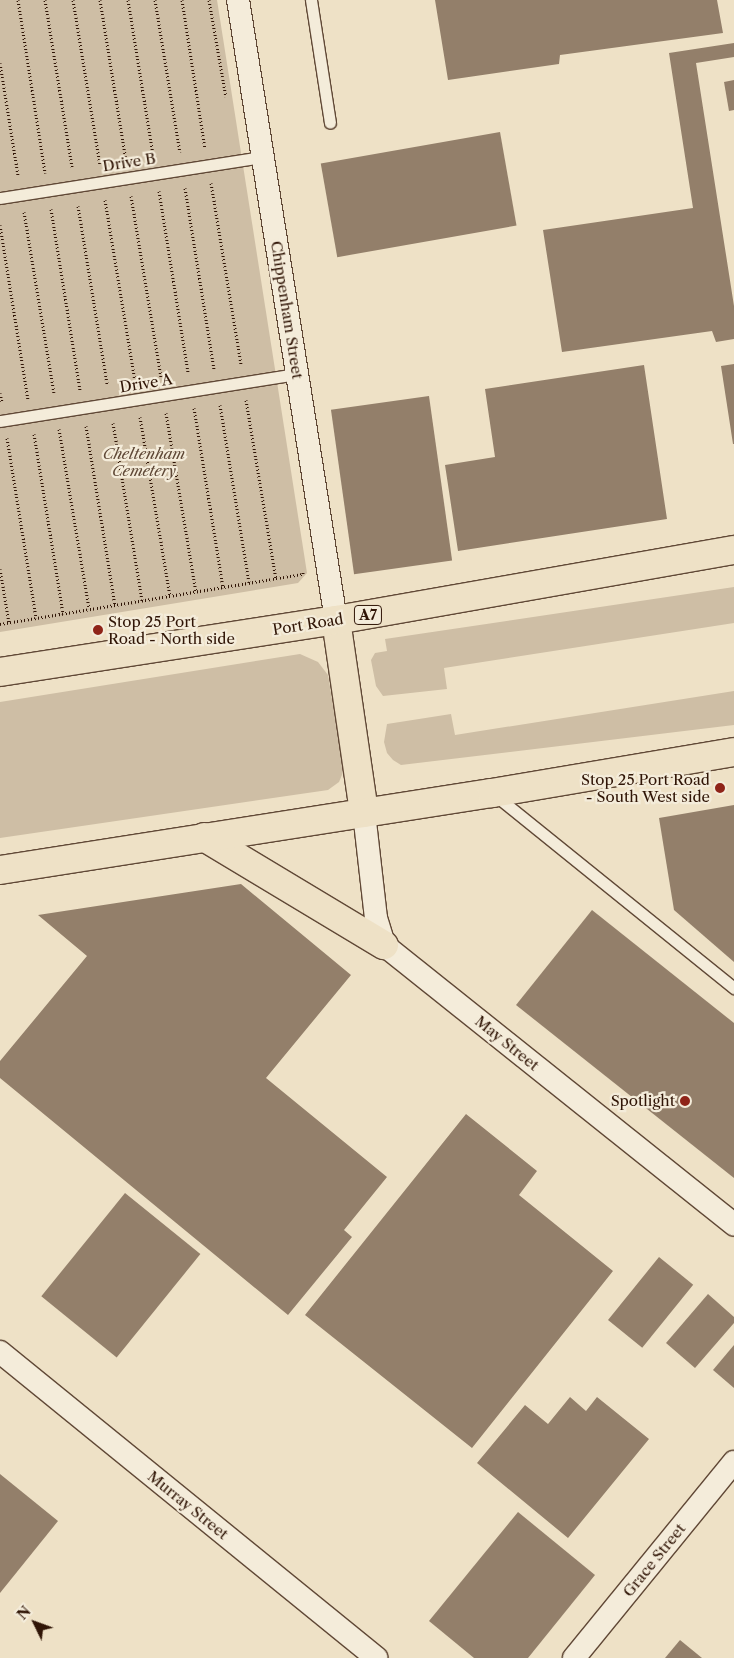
<!DOCTYPE html>
<style>
body{margin:0}
#map{position:relative;width:734px;height:1658px;overflow:hidden;background:#eee1c6;font-family:"Libre Caslon Text",serif}
div>[style]{position:absolute}
[style*='--x']{left:calc(var(--x)*1px);top:calc(var(--y)*1px);width:calc(var(--w)*1px);rotate:calc(var(--a)*1deg)}
.green>*{inset:0;background:#cebea5}
.building>*{inset:0;background:#937f6a;transform-origin:0 0}
.path>*{height:3px;margin-top:-1.5px;transform-origin:0;background:repeating-linear-gradient(90deg,#301506 0 1px,transparent 0 3.5px)}
.roads{filter:drop-shadow(1px 0 #604836) drop-shadow(-1px 0 #604836) drop-shadow(0 1px #604836) drop-shadow(0 -1px #604836)}
.lane>*{height:11px;margin:-5.5px;padding:0 5.5px;transform-origin:5.5px;border-radius:5.5px;background:#f4ecda}
.street>*{height:22px;margin:-11px;padding:0 11px;transform-origin:11px;border-radius:11px;background:#f4ecda}
.highway>*{height:28px;margin:-14px;padding:0 14px;transform-origin:14px;border-radius:14px;background:#eee1c6}
.dots>*{width:14px;height:14px;translate:-50% -50%;box-sizing:border-box;border:2px solid #f4ecda;border-radius:50%}
span{translate:-50% -50%;white-space:nowrap;text-align:center;line-height:1.15;-webkit-text-stroke:4.5px #f4ecda;paint-order:stroke}
.shield-label span{padding:1px 4px;background:#f4ecda;border:1px solid;border-radius:4px;-webkit-text-stroke-width:0}
.shield-label{font-size:14px;color:#301506;font-weight:700}
.street-label{font-size:15px;color:#301506}
.park-label{font-size:15px;color:#5f4836;font-style:italic}
.poi-label{font-size:15px;color:#301506}
.left{translate:0 -50%;text-align:left}
.right{translate:-100% -50%;text-align:right}
.north{position:absolute;left:10px;top:1598px;width:50px;height:50px;-webkit-text-stroke:4px #f4ecda;paint-order:stroke;rotate:312deg;font-size:14px;font-weight:700;line-height:20px;text-align:center;color:#301506}
.north::after{content:'';display:block;margin:auto;width:18px;height:22px;background:#301506;clip-path:polygon(50% 0,100% 100%,50% 72%,0 100%)}
</style>
<div id="map">
<div class="green">
<div style="clip-path:polygon(0 0,217px 0,307px 573px,298px 583px,0 632px)"></div>
<div style="clip-path:polygon(734px 587px,734px 623px,444px 668px,447px 689px,383px 696px,376px 686px,371px 660px,375px 653px,387px 651px,385px 639px)"></div>
<div style="clip-path:polygon(300px 654px,318px 662px,328px 675px,344px 770px,339px 782px,328px 790px,0 838px,0 702px)"></div>
<div style="clip-path:polygon(734px 691px,734px 725px,401px 765px,393px 760px,387px 753px,384px 742px,387px 724px,451px 714px,455px 735px)"></div>
</div>
<div class="building">
<div style="clip-path:polygon(435px 0,717px 0,723px 33px,560px 55px,559px 64px,448px 80px)"></div>
<div style="clip-path:polygon(734px 43px,734px 57px,696px 63px,734px 306px,734px 339px,716px 342px,712px 331px,562px 352px,543px 230px,693px 208px,669px 53px)"></div>
<div style="clip-path:polygon(734px 80px,734px 110px,729px 111px,724px 82px)"></div>
<div style="left:500px;top:132px;width:95px;height:182px;rotate:80deg"></div>
<div style="clip-path:polygon(734px 364px,734px 444px,733px 444px,721px 366px)"></div>
<div style="clip-path:polygon(644px 365px,667px 519px,458px 551px,445px 465px,495px 457px,485px 389px)"></div>
<div style="left:429px;top:396px;width:166px;height:99px;rotate:82deg"></div>
<div style="clip-path:polygon(734px 805px,734px 962px,674px 910px,659px 818px)"></div>
<div style="clip-path:polygon(241px 884px,351px 975px,266px 1078px,387px 1177px,344px 1230px,352px 1237px,288px 1315px,0 1078px,0 1061px,87px 956px,38px 915px)"></div>
<div style="clip-path:polygon(592px 910px,734px 1023px,734px 1178px,516px 1005px)"></div>
<div style="clip-path:polygon(466px 1114px,537px 1171px,519px 1195px,613px 1271px,472px 1448px,305px 1315px)"></div>
<div style="left:125px;top:1193px;width:97px;height:133px;rotate:39deg"></div>
<div style="left:659px;top:1257px;width:44px;height:81px;rotate:39deg"></div>
<div style="clip-path:polygon(708px 1294px,734px 1317px,734px 1323px,695px 1368px,666px 1343px)"></div>
<div style="clip-path:polygon(734px 1345px,734px 1388px,713px 1370px)"></div>
<div style="clip-path:polygon(570px 1397px,586px 1411px,597px 1397px,649px 1439px,568px 1538px,477px 1463px,525px 1405px,548px 1424px)"></div>
<div style="clip-path:polygon(0 1474px,58px 1521px,0 1593px)"></div>
<div style="clip-path:polygon(518px 1512px,595px 1575px,528px 1658px,474px 1658px,429px 1621px)"></div>
<div style="clip-path:polygon(680px 1640px,702px 1658px,665px 1658px)"></div>
</div>
<div class="path">
<div style="--x:18;--y:0;--w:175;--a:81.1"></div>
<div style="--x:45;--y:0;--w:169;--a:80.8"></div>
<div style="--x:73;--y:0;--w:166;--a:80.7"></div>
<div style="--x:100;--y:0;--w:162;--a:80.8"></div>
<div style="--x:128;--y:0;--w:157;--a:80.8"></div>
<div style="--x:155;--y:0;--w:154;--a:80.7"></div>
<div style="--x:182;--y:0;--w:150;--a:81.2"></div>
<div style="--x:209;--y:0;--w:98;--a:80.1"></div>
<div style="--x:0;--y:63;--w:114;--a:80.9"></div>
<div style="--x:211;--y:183;--w:184;--a:80.6"></div>
<div style="--x:185;--y:188;--w:184;--a:80.9"></div>
<div style="--x:159;--y:191;--w:183;--a:80.9"></div>
<div style="--x:131;--y:196;--w:183;--a:80.6"></div>
<div style="--x:105;--y:200;--w:183;--a:80.6"></div>
<div style="--x:78;--y:206;--w:180;--a:80.7"></div>
<div style="--x:51;--y:209;--w:183;--a:80.9"></div>
<div style="--x:24;--y:212;--w:183;--a:80.6"></div>
<div style="--x:0;--y:225;--w:176;--a:80.9"></div>
<div style="--x:0;--y:393;--w:9;--a:77"></div>
<div style="--x:246;--y:400;--w:181;--a:80.5"></div>
<div style="--x:220;--y:405;--w:180;--a:80.7"></div>
<div style="--x:194;--y:408;--w:182;--a:80.8"></div>
<div style="--x:166;--y:413;--w:181;--a:80.5"></div>
<div style="--x:140;--y:417;--w:181;--a:80.5"></div>
<div style="--x:113;--y:423;--w:180;--a:80.7"></div>
<div style="--x:86;--y:426;--w:181;--a:80.8"></div>
<div style="--x:59;--y:429;--w:182;--a:80.5"></div>
<div style="--x:34;--y:434;--w:182;--a:80.8"></div>
<div style="--x:7;--y:438;--w:182;--a:80.8"></div>
<div style="--x:0;--y:569;--w:55;--a:80.5"></div>
<div style="--x:0;--y:624;--w:307;--a:-9.4"></div>
<div style="--x:303;--y:574;--w:2;--a:-90"></div>
</div>
<div class="roads">
<div class="lane">
<div style="--x:311;--y:0;--w:124;--a:81.2"></div>
<div style="--x:0;--y:198;--w:266;--a:-8.9"></div>
<div style="--x:0;--y:421;--w:301;--a:-9"></div>
<div style="--x:496;--y:796;--w:306;--a:38.9"></div>
</div>
<div class="street">
<div style="--x:238;--y:0;--w:628;--a:81.02"></div>
<div style="--x:364;--y:813;--w:106;--a:83.5"></div>
<div style="--x:376;--y:918;--w:28;--a:73"></div>
<div style="--x:384;--y:945;--w:448;--a:38.6"></div>
<div style="--x:0;--y:1352;--w:485;--a:39.1"></div>
<div style="--x:574;--y:1658;--w:253;--a:-50.8"></div>
</div>
<div class="highway">
<div style="--x:336;--y:620;--w:195;--a:81.7"></div>
<div style="--x:0;--y:672;--w:340;--a:-8.8"></div>
<div style="--x:336;--y:620;--w:404;--a:-10"></div>
<div style="--x:204;--y:837;--w:210;--a:31"></div>
<div style="--x:0;--y:870;--w:498;--a:-8.9"></div>
<div style="--x:492;--y:793;--w:245;--a:-9.6"></div>
</div>
</div>
<div class="dots">
<div style="left:98px;top:630px;background:#8f2418"></div>
<div style="left:720px;top:788px;background:#8f2418"></div>
<div style="left:685px;top:1101px;background:#8f2418"></div>
</div>
<div class="shield-label">
<span style="left:368px;top:615px">A7</span>
</div>
<div class="street-label">
<span style="left:129px;top:162px;rotate:-9deg">Drive B</span>
<span style="left:287px;top:310px;rotate:81deg">Chippenham Street</span>
<span style="left:146px;top:383px;rotate:-9deg">Drive A</span>
<span style="left:308px;top:624px;rotate:-9deg">Port Road</span>
<span style="left:507px;top:1043px;rotate:39deg">May Street</span>
<span style="left:188px;top:1505px;rotate:39deg">Murray Street</span>
<span style="left:654px;top:1560px;rotate:-51deg">Grace Street</span>
</div>
<div class="park-label">
<span style="left:144px;top:462px">Cheltenham<br>Cemetery</span>
</div>
<div class="poi-label">
<span class="left" style="left:108px;top:630px">Stop 25 Port<br>Road - North side</span>
<span class="right" style="left:710px;top:788px">Stop 25 Port Road<br>- South West side</span>
<span class="right" style="left:675px;top:1101px">Spotlight</span>
</div>
<div class="north">N</div>
</div>
